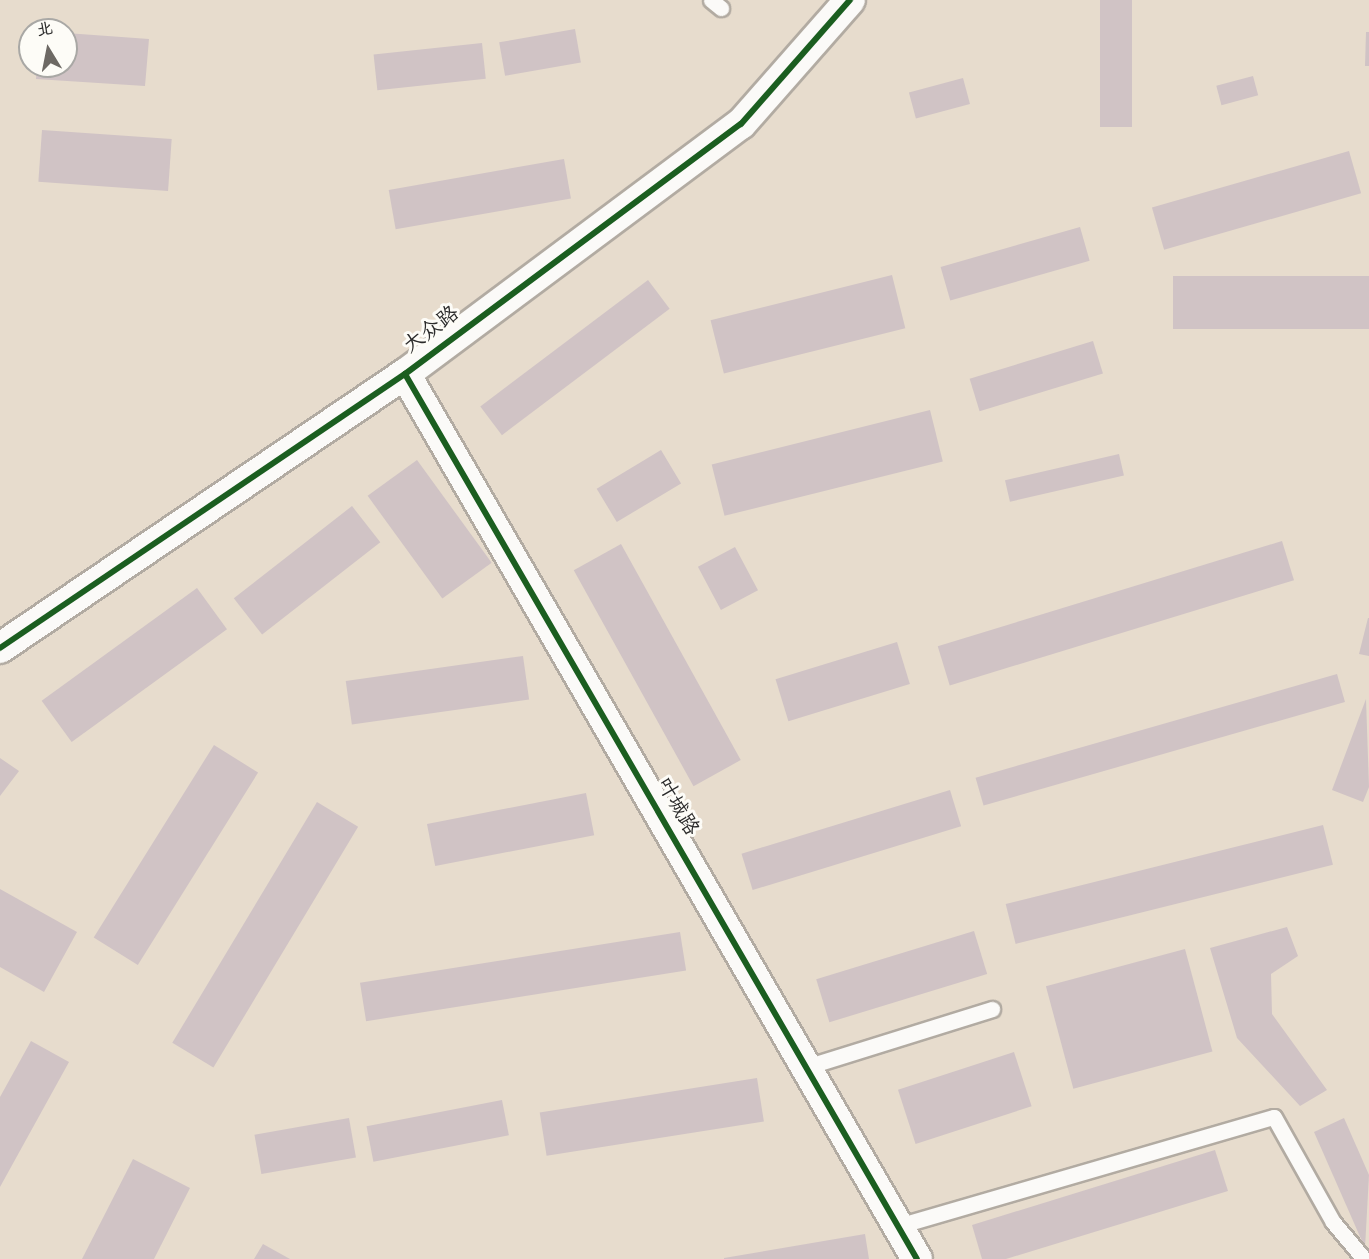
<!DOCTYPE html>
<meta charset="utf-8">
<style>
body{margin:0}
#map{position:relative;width:1369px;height:1259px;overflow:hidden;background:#e7dccd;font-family:"Gochi Hand","LXGW WenKai TC",sans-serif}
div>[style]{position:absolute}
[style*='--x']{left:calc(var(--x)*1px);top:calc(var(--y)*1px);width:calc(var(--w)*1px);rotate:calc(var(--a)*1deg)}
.building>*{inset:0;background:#d0c3c5;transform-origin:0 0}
.roads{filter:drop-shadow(2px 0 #b2aba2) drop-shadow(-2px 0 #b2aba2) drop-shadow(0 2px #b2aba2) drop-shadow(0 -2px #b2aba2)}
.lane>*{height:15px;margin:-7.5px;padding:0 7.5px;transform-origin:7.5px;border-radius:7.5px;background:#fbfaf8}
.street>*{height:30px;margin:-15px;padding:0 15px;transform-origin:15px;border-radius:15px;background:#fbfaf8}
.cycleway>*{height:6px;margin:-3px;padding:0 3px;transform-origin:3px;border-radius:3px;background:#1b5e20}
span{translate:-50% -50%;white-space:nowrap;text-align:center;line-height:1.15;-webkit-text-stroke:6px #fdfcf7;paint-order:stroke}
.street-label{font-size:21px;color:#2b2b2b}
.north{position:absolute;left:18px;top:18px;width:60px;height:60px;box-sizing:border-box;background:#fdfcf7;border:2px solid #a9a8a5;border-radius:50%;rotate:350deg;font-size:16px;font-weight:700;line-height:24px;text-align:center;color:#2b2b2b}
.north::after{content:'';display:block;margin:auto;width:21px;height:27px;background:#6d6964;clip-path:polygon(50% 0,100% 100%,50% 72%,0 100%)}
</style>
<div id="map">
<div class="building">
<div style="left:1100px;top:0;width:32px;height:127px"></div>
<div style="left:575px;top:29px;width:34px;height:77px;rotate:80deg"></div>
<div style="clip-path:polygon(1366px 32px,1369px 32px,1369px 66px,1365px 66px)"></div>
<div style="clip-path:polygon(66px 33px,149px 39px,145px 86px,36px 79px,37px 66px,66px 66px)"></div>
<div style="left:482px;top:43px;width:36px;height:109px;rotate:84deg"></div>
<div style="left:1253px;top:76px;width:20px;height:38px;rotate:75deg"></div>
<div style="left:963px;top:78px;width:27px;height:56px;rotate:75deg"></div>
<div style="left:42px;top:130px;width:130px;height:52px;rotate:4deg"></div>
<div style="left:1349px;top:151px;width:44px;height:205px;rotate:74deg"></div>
<div style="left:564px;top:159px;width:40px;height:178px;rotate:80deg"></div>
<div style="left:1080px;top:227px;width:35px;height:145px;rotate:74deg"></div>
<div style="left:892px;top:275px;width:55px;height:187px;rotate:76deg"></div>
<div style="left:1369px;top:276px;width:53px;height:196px;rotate:90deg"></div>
<div style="left:648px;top:280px;width:36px;height:210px;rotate:53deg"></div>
<div style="left:1093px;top:341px;width:34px;height:129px;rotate:73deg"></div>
<div style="left:930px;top:410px;width:53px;height:225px;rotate:76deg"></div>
<div style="left:661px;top:450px;width:39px;height:75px;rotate:59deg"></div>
<div style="left:1119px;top:454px;width:22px;height:117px;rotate:77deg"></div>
<div style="left:417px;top:460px;width:127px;height:61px;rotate:54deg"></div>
<div style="left:352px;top:506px;width:46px;height:150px;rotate:52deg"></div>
<div style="left:1282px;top:541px;width:41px;height:360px;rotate:73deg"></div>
<div style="left:621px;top:544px;width:247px;height:54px;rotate:61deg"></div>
<div style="left:735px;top:547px;width:49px;height:42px;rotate:62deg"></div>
<div style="left:197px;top:588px;width:51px;height:192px;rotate:54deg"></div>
<div style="clip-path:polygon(1368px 618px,1369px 618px,1369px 656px,1359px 654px)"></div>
<div style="left:897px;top:642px;width:44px;height:127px;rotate:73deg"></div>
<div style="left:523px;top:656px;width:44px;height:179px;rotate:82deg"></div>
<div style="left:1337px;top:674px;width:29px;height:376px;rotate:74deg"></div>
<div style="clip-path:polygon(1366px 699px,1369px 787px,1363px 802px,1332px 790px)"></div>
<div style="left:214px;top:745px;width:52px;height:227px;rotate:32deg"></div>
<div style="clip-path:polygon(0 758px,19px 771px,0 796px)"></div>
<div style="left:950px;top:790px;width:38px;height:218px;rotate:73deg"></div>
<div style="left:586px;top:793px;width:43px;height:162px;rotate:79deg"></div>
<div style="left:317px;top:802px;width:48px;height:281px;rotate:31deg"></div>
<div style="left:1323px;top:825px;width:41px;height:327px;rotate:76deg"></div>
<div style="clip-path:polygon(0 889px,77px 932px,44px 992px,0 967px)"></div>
<div style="clip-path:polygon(1287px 927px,1298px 956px,1271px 974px,1272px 1014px,1327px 1090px,1300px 1106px,1237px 1038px,1210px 948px)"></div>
<div style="left:974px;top:931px;width:45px;height:165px;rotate:73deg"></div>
<div style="left:680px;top:932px;width:39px;height:324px;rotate:81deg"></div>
<div style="left:1185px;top:949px;width:106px;height:144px;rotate:75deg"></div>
<div style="clip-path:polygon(31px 1041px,69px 1062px,0 1187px,0 1097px)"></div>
<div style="left:1014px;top:1052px;width:57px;height:122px;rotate:72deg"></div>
<div style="left:757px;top:1078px;width:44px;height:220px;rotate:81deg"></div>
<div style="left:502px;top:1100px;width:36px;height:138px;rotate:79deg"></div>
<div style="left:349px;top:1118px;width:40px;height:96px;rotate:80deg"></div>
<div style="clip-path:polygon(1344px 1118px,1369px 1175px,1365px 1248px,1314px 1132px)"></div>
<div style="clip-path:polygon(1215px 1150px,1228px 1191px,1006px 1259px,982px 1259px,972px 1225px)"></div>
<div style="clip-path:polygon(133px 1159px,190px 1188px,154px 1259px,82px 1259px)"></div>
<div style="clip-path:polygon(865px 1234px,869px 1259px,724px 1259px,724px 1258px)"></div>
<div style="clip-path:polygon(263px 1244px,290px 1259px,254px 1259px)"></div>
</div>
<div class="roads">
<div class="lane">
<div style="--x:711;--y:0;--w:13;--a:39"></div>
<div style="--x:806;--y:1067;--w:195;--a:-17.3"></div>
<div style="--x:898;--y:1226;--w:391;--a:-16.2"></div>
<div style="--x:1274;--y:1117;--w:120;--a:60.7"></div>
<div style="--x:1333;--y:1222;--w:48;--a:50"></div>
</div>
<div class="street">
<div style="--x:405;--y:374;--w:1022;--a:59.95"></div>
<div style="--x:0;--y:648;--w:489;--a:-34.1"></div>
<div style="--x:405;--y:374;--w:419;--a:-36.7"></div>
<div style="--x:741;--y:124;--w:165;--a:-48.7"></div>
</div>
</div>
<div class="cycleway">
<div style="--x:405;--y:374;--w:1022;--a:59.95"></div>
<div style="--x:0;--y:648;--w:489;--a:-34.1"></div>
<div style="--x:405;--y:374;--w:419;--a:-36.7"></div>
<div style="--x:741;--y:124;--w:165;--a:-48.7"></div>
</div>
<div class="street-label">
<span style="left:433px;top:332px;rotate:-37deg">大众路</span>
<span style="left:675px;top:808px;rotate:60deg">叶城路</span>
</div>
<div class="north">北</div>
</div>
